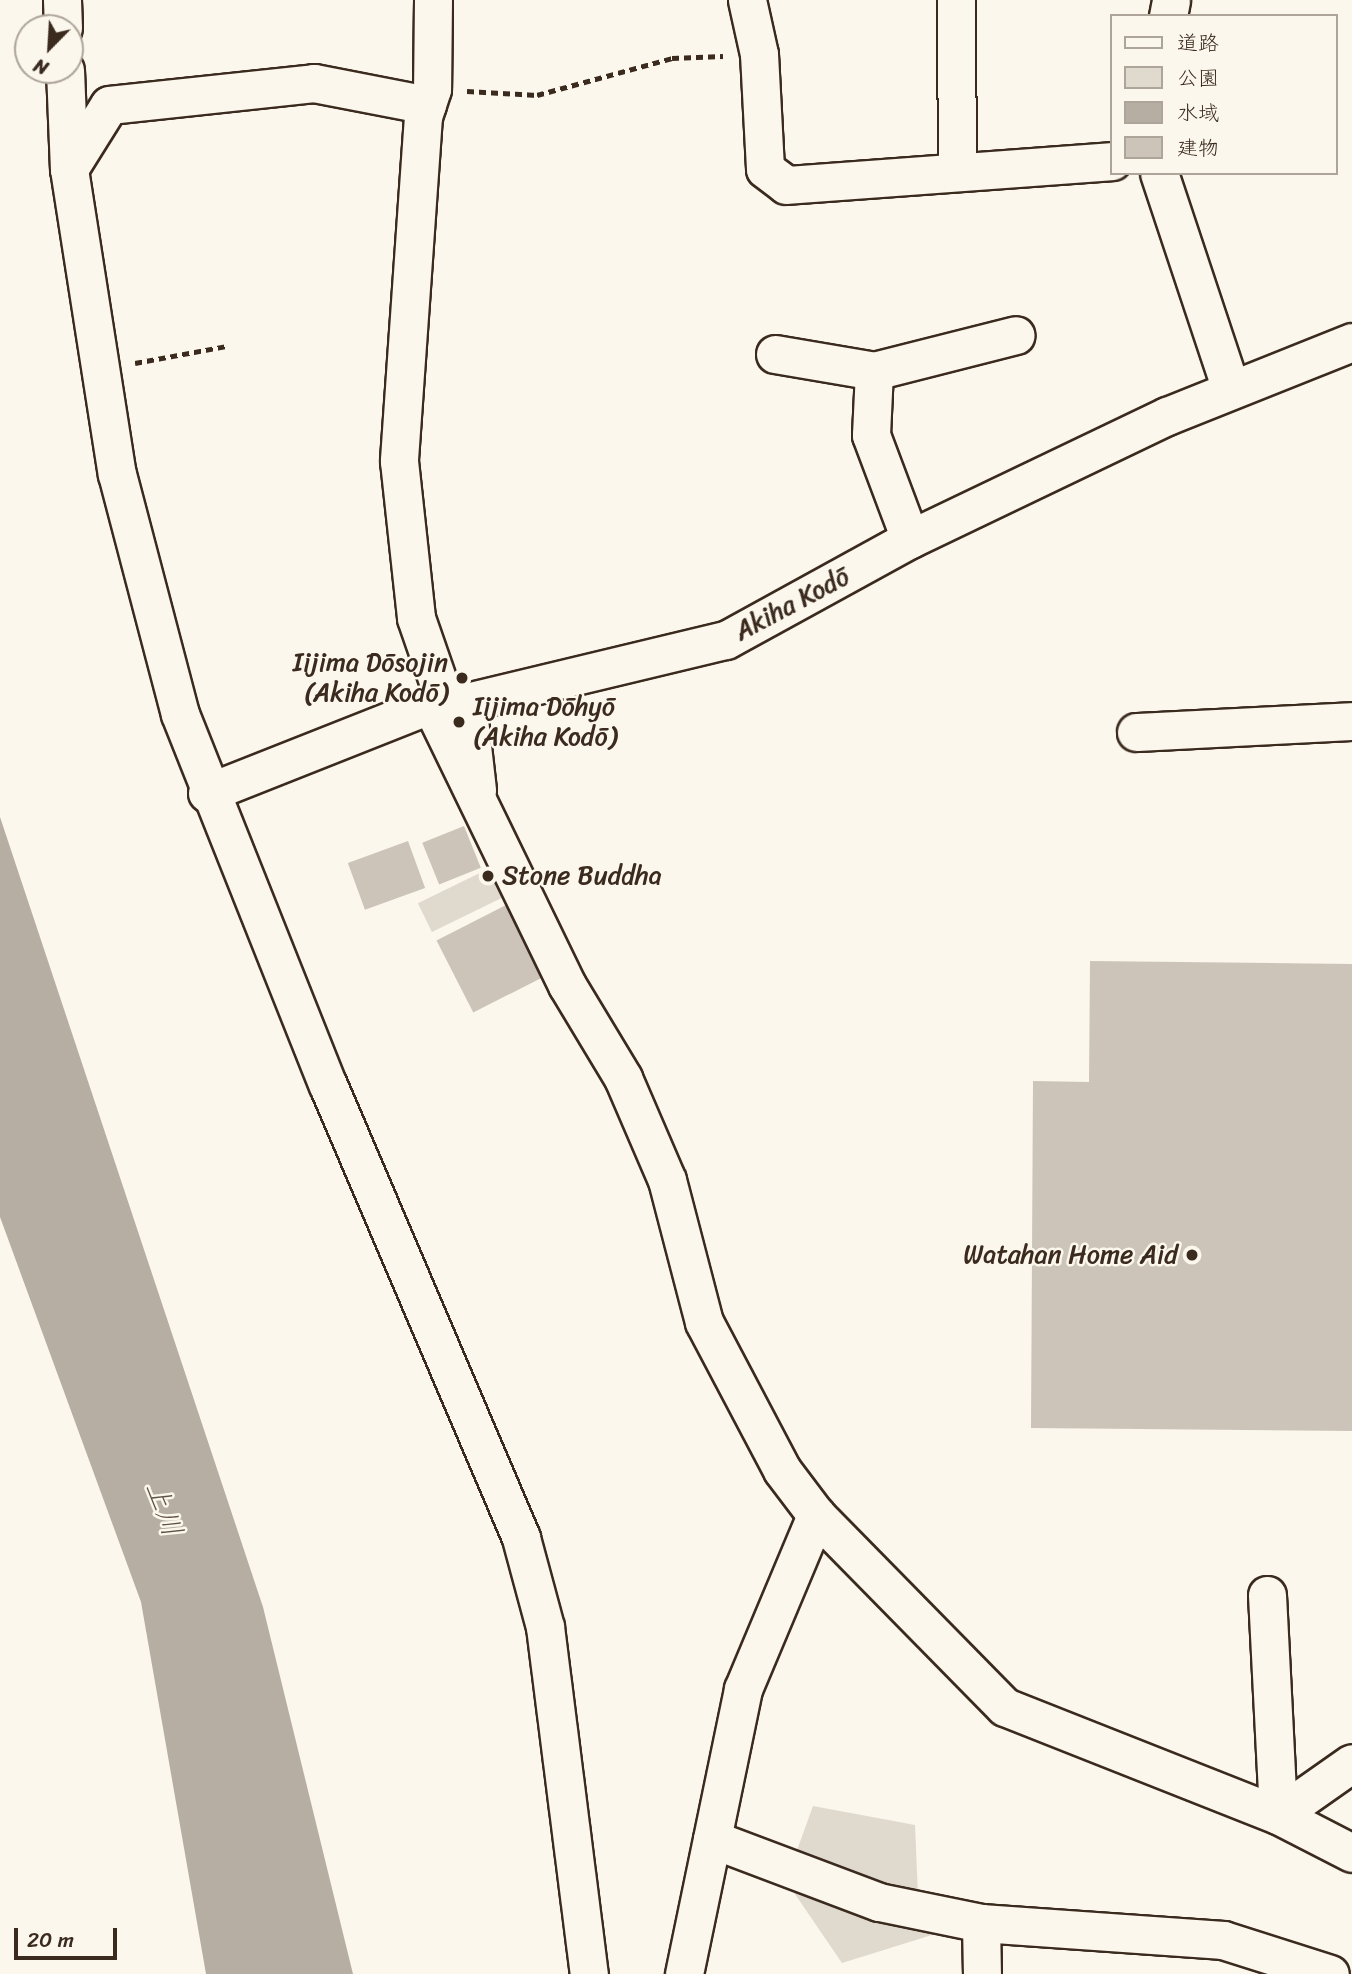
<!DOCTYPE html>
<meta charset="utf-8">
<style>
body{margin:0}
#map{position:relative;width:1352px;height:1974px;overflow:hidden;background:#fbf7ec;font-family:Sriracha,"Klee One",sans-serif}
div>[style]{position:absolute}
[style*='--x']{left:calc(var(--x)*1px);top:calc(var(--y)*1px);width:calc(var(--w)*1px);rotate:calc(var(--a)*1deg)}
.green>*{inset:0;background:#dfd9ce;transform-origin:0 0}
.water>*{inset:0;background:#b6aea2}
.building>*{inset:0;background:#ccc4b9;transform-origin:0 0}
.path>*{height:4.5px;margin-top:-2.25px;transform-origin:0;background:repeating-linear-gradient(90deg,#3b2a1e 0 7px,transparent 0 12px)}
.roads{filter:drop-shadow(2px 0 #3b2a1e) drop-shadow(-2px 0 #3b2a1e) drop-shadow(0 2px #3b2a1e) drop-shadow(0 -2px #3b2a1e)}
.minor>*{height:37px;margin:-18.5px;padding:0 18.5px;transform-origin:18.5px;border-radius:18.5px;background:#fbf7ec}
.dots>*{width:19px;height:19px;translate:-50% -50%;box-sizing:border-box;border:4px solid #fbf7ec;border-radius:50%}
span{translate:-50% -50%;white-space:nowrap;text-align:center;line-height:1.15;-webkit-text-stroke:5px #fbf7ec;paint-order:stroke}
.street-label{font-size:26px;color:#3b2a1e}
.poi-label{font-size:26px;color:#3b2a1e}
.right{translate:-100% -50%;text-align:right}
.left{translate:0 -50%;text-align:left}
.water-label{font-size:28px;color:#605246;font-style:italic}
.legend{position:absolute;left:1110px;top:14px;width:228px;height:161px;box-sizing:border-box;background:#fbf7ec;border:2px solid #aea59a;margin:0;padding:9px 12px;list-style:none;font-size:21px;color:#3b2a1e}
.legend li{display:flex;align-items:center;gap:14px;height:35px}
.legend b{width:35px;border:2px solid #aea59a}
.north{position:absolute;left:14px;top:14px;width:70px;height:70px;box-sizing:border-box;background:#fbf7ec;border:2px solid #aea59a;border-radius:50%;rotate:204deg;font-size:19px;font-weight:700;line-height:28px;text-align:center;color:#3b2a1e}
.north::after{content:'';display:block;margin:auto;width:24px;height:32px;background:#3b2a1e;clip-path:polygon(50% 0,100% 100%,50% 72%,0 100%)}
.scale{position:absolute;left:14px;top:1928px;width:103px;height:32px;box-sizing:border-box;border:4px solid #3b2a1e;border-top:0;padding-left:9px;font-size:21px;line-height:24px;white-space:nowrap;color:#3b2a1e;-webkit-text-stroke:5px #fbf7ec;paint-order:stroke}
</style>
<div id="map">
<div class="green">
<div style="left:488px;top:869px;width:32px;height:78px;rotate:64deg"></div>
<div style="clip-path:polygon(813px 1806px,915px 1825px,918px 1896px,796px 1853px)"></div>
<div style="clip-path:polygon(784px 1878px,948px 1930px,842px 1963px)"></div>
</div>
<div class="water">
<div style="clip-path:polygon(0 817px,263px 1607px,353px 1974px,206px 1974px,141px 1602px,0 1217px)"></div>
</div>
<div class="building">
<div style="left:464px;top:826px;width:45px;height:45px;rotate:68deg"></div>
<div style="left:408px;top:841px;width:50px;height:64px;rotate:70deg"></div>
<div style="left:506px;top:905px;width:81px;height:78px;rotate:63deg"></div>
<div style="clip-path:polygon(1090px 961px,1352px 964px,1352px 1431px,1031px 1428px,1033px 1081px,1089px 1082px)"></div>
</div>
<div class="path">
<div style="--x:467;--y:91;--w:70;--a:3.3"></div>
<div style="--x:537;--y:95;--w:140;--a:-15.3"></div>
<div style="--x:672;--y:58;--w:51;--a:-2.2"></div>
<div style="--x:135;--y:363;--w:94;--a:-10.5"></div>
</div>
<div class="roads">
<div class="minor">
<div style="--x:62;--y:0;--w:28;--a:88"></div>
<div style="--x:433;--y:0;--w:89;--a:90.6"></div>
<div style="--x:432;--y:89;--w:28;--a:108"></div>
<div style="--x:423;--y:116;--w:346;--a:94"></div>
<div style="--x:399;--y:461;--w:158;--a:83.8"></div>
<div style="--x:416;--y:618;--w:86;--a:70.9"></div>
<div style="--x:747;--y:0;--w:55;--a:77.5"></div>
<div style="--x:759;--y:54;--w:115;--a:87"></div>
<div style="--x:765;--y:169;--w:26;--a:37"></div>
<div style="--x:786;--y:185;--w:327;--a:-4.2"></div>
<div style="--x:956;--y:0;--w:172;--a:89.7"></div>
<div style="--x:1168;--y:16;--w:16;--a:-79"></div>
<div style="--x:65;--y:70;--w:99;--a:87.7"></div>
<div style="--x:69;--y:169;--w:309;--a:81.1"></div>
<div style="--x:117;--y:474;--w:248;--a:75.3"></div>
<div style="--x:180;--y:714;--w:399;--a:68.3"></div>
<div style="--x:328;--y:1085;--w:492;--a:66.9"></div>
<div style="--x:521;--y:1538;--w:92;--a:74.9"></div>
<div style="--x:545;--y:1627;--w:350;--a:82.8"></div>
<div style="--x:69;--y:169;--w:75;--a:-58"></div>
<div style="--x:109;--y:105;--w:206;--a:-6.1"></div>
<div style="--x:314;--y:83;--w:115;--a:11"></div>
<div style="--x:1159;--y:173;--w:225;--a:71.6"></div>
<div style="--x:775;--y:354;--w:100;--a:9.7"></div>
<div style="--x:874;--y:371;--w:146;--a:-14.2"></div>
<div style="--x:874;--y:371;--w:64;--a:92.7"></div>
<div style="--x:871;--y:435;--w:111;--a:69.4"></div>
<div style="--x:467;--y:702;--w:89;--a:83.5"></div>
<div style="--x:432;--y:707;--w:309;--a:64.1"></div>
<div style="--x:567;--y:985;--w:109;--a:58.9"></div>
<div style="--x:623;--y:1078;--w:111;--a:66.7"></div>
<div style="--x:667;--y:1180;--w:147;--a:75.4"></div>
<div style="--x:704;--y:1322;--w:167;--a:62.2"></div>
<div style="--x:782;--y:1470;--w:56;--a:52.9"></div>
<div style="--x:816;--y:1515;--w:269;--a:45.5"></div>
<div style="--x:1005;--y:1707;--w:294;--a:21.6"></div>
<div style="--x:1278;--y:1815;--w:83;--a:27.2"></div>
<div style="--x:1136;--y:732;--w:216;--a:-2.9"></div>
<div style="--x:207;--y:793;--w:255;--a:-21.6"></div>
<div style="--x:444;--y:699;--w:23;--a:7"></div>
<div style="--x:467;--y:702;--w:266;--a:-13.5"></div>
<div style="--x:726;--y:640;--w:210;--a:-28.8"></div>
<div style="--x:910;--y:539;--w:285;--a:-25.6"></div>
<div style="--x:1167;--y:416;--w:199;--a:-21.8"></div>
<div style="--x:1267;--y:1595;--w:220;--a:87.1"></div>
<div style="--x:1278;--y:1815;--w:90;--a:-35.1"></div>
<div style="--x:712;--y:1839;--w:178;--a:20.7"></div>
<div style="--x:879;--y:1902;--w:104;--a:11.6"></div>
<div style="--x:981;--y:1923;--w:243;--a:4"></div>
<div style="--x:1223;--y:1940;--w:112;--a:17.6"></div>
<div style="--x:981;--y:1923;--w:51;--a:88.9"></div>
<div style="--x:684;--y:1974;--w:291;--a:-78.3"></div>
<div style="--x:743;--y:1689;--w:189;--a:-67.2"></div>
</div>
</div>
<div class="dots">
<div style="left:462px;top:678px;background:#3b2a1e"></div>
<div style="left:459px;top:722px;background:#3b2a1e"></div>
<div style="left:488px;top:876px;background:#3b2a1e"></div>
<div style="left:1192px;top:1255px;background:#3b2a1e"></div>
</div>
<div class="street-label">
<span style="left:792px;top:604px;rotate:-28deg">Akiha Kodō</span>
</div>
<div class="poi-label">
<span class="right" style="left:448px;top:678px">Iijima Dōsojin<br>(Akiha Kodō)</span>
<span class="left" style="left:473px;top:722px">Iijima Dōhyō<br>(Akiha Kodō)</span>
<span class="left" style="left:502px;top:876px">Stone Buddha</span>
<span class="right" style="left:1178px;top:1255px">Watahan Home Aid</span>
</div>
<div class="water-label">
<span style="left:164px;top:1509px;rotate:70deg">上川</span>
</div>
<ul class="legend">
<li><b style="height:9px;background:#fbf7ec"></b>道路</li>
<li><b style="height:19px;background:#dfd9ce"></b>公園</li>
<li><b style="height:19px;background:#b6aea2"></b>水域</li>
<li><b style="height:19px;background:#ccc4b9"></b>建物</li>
</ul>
<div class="north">N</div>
<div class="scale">20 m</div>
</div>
